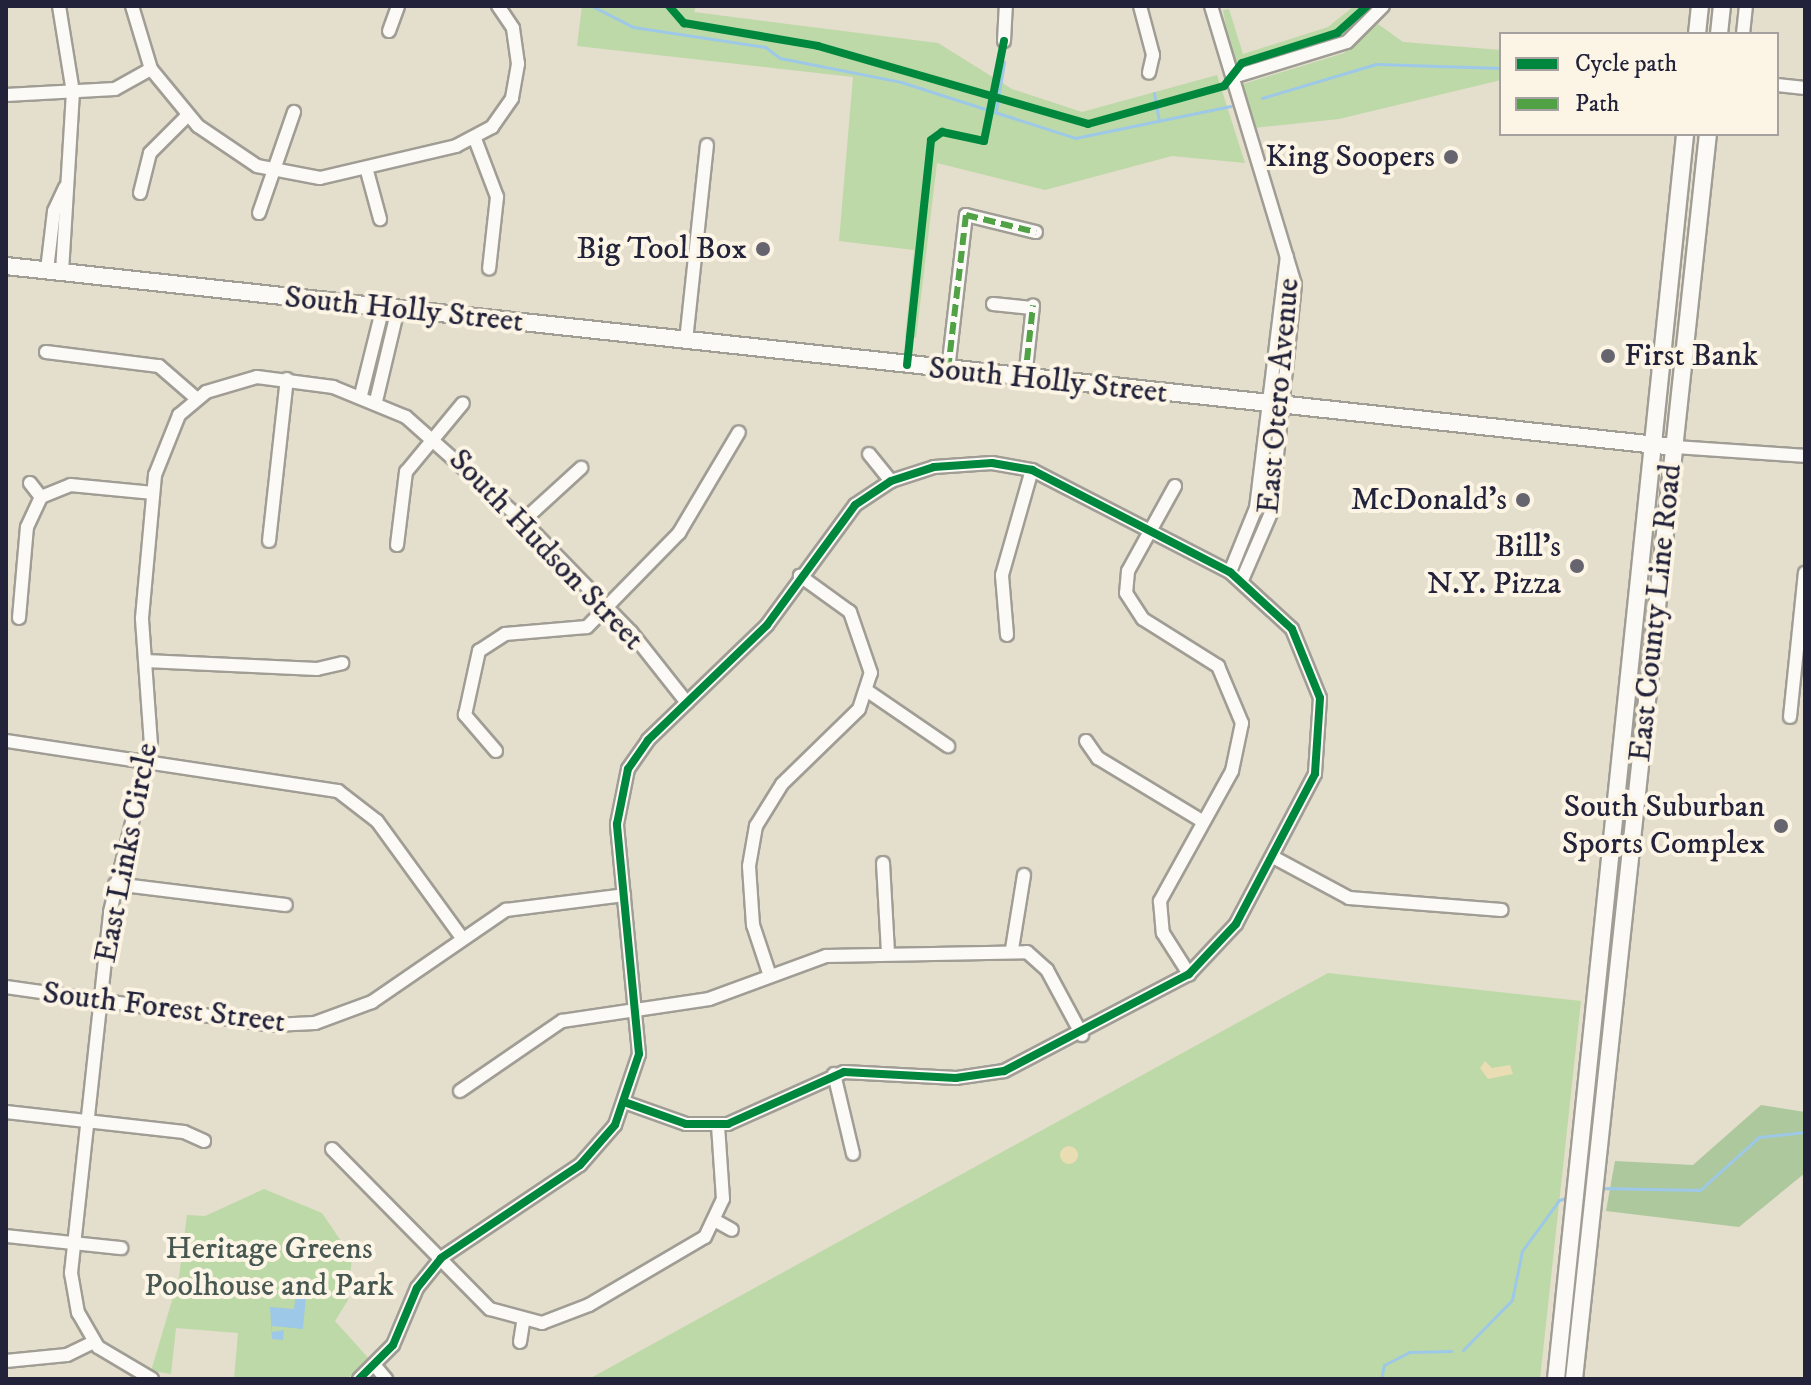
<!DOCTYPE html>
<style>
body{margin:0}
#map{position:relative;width:1811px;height:1385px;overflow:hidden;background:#e4decc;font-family:"IM FELL DW Pica",serif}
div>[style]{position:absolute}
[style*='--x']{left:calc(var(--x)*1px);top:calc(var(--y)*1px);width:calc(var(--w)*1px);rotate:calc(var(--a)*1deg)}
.green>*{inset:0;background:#bdd9a7}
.forest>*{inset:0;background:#acc89c}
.sand>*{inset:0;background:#eadcb3}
.round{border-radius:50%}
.water>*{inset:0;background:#9dc8e7}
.stream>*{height:3px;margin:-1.5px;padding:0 1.5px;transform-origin:1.5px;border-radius:1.5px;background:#9dc8e7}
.roads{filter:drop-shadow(2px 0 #a09d95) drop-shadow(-2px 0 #a09d95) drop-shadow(0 2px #a09d95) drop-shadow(0 -2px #a09d95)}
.minor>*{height:12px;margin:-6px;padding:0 6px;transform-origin:6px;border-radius:6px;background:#fbfaf7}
.major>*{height:16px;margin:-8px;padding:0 8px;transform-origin:8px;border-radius:8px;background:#fbfaf7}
.quiet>*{height:6px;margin-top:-3px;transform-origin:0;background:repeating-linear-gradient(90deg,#50a245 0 12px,transparent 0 18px)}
.cycleway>*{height:8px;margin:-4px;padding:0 4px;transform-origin:4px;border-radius:4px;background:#00873e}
.dots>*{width:22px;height:22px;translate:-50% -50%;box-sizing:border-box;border:4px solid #fcf5e5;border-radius:50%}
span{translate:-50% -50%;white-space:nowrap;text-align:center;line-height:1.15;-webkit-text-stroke:8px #fcf5e5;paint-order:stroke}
.poi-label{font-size:32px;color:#22223b}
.right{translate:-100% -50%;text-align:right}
.left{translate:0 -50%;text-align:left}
.street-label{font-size:32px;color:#22223b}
.park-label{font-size:32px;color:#475852}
.frame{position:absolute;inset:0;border:8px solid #22223b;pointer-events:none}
.legend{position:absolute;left:1499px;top:32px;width:280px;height:104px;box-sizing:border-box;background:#fcf5e5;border:2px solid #a5a1a1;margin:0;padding:10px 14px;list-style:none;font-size:24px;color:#22223b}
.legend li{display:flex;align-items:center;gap:16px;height:40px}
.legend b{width:40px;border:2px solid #a5a1a1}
</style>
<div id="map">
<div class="green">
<div style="clip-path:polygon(582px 6px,696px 6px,694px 12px,938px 43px,1012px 89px,1082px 112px,1217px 75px,1245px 163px,1172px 156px,1045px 190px,937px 163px,916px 338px,905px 338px,914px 250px,839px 241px,853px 77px,577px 46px)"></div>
<div style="clip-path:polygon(1354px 6px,1371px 6px,1337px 37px,1233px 66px,1223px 10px,1229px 9px,1243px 54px,1328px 27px)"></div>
<div style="clip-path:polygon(1378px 24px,1403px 42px,1501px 50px,1501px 80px,1339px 119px,1253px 128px,1243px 84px,1344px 53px)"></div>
<div style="clip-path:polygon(1328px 973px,1581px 1001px,1540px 1379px,589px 1379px)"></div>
<div style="clip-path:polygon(264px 1189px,322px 1213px,352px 1257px,348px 1300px,335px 1321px,371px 1361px,346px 1379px,234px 1379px,238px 1333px,176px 1328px,171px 1374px,151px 1371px,179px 1277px,187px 1215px,205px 1216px)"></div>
</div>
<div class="forest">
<div style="clip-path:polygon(1761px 1105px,1805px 1112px,1805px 1173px,1739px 1227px,1606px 1211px,1615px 1161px,1693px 1165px)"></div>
</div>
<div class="sand">
<div style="clip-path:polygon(1485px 1061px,1492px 1068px,1510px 1065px,1513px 1074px,1488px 1079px,1480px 1068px)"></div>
<div class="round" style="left:1060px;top:1146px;width:18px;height:18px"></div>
</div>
<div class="water">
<div style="clip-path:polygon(296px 1294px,306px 1295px,303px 1329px,272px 1326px,272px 1332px,284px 1330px,283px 1340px,272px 1339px,270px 1307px,294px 1309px)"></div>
</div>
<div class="stream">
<div style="--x:592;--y:6;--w:46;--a:27.1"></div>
<div style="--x:633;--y:27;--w:134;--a:8.6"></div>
<div style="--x:765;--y:47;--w:19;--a:36"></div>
<div style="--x:780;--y:58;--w:123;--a:11.2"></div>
<div style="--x:901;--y:82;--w:183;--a:17.8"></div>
<div style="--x:1075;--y:138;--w:159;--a:-11.6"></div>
<div style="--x:1154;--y:93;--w:27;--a:80"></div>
<div style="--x:1262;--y:98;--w:119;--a:-16.6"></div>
<div style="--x:1376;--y:64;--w:125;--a:1.8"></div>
<div style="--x:996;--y:110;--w:49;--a:-80.5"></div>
<div style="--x:1600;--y:1188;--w:100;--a:1.1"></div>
<div style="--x:1700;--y:1190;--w:79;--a:-41.9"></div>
<div style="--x:1759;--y:1137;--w:46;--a:-6.2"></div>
<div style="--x:1463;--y:1350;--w:70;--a:-45.6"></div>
<div style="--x:1512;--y:1300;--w:50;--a:-78.5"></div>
<div style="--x:1522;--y:1251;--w:63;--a:-54"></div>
<div style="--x:1559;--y:1200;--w:11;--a:-15"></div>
<div style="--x:1381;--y:1379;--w:14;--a:-78"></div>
<div style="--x:1384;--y:1365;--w:28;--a:-27"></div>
<div style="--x:1409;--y:1352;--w:42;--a:-1.4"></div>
</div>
<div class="roads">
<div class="minor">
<div style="--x:59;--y:6;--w:87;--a:80.8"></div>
<div style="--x:73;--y:92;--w:180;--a:93.5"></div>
<div style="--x:132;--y:6;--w:66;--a:73.2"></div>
<div style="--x:151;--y:69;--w:74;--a:50.5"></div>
<div style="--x:198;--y:126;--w:71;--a:34.1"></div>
<div style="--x:257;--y:166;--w:64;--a:10.8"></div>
<div style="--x:320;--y:178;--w:140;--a:-13.2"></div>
<div style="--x:456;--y:146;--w:41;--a:-27.8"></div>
<div style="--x:492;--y:127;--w:35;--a:-55"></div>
<div style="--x:512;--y:98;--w:35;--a:-80"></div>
<div style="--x:518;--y:64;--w:36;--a:-98"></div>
<div style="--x:513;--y:28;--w:27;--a:-124"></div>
<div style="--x:1140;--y:6;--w:51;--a:75.1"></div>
<div style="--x:1153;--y:55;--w:18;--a:103"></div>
<div style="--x:1211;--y:6;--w:290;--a:73.2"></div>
<div style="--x:1295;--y:284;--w:230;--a:96"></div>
<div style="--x:1271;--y:513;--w:73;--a:113.4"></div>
<div style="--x:389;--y:31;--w:27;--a:-70"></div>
<div style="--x:1743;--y:34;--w:28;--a:-84"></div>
<div style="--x:1004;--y:41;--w:35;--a:-87"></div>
<div style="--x:1233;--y:77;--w:119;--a:-17.1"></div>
<div style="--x:1347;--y:42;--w:51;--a:-45"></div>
<div style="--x:1777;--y:85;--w:28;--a:6"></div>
<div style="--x:6;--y:95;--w:109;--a:-3.2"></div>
<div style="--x:115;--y:89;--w:41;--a:-29.1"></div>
<div style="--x:475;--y:139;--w:62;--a:69.2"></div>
<div style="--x:497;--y:197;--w:72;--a:96.3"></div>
<div style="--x:367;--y:171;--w:50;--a:74.8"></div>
<div style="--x:140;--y:193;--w:41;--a:-76"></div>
<div style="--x:150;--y:153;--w:52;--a:-45"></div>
<div style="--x:259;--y:213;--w:107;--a:-70.9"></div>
<div style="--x:47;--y:270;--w:59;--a:-83.2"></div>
<div style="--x:54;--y:211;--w:26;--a:-65"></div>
<div style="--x:993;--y:304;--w:39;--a:6"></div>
<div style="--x:686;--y:341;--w:197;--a:-83.9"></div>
<div style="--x:46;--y:352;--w:114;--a:7.1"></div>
<div style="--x:159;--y:366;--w:50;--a:41"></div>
<div style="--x:948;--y:370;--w:156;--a:-83.4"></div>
<div style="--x:966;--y:215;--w:72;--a:13.7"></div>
<div style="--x:1025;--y:378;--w:73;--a:-83.7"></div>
<div style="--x:361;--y:395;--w:91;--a:-76"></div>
<div style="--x:376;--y:401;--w:95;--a:-76.6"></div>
<div style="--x:1674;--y:447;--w:131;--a:3.9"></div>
<div style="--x:869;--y:454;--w:35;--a:51"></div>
<div style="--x:30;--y:483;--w:18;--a:52"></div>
<div style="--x:1175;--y:486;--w:97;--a:118.9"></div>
<div style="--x:1128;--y:571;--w:22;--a:95"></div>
<div style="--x:1126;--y:593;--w:31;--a:57"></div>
<div style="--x:1143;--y:619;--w:89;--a:32.1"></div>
<div style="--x:1218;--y:666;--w:62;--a:67.2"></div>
<div style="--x:1242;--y:723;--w:49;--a:101.8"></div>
<div style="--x:1232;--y:771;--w:149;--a:119"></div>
<div style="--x:1160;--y:901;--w:32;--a:85"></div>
<div style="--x:1163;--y:933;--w:49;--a:57.6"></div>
<div style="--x:523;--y:521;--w:79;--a:-42.4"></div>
<div style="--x:269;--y:541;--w:163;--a:-83.7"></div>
<div style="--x:397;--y:545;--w:74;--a:-83"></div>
<div style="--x:406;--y:472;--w:89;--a:-50.4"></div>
<div style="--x:1230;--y:572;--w:69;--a:-67.9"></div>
<div style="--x:1256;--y:508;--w:253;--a:-83"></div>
<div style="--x:19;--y:618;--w:91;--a:-85"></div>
<div style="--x:27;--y:527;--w:33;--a:-65"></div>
<div style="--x:41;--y:497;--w:32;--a:-22"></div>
<div style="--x:71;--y:485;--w:82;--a:5.6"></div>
<div style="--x:1007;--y:635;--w:60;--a:-94.8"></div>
<div style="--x:1002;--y:575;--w:109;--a:-74.1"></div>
<div style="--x:146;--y:661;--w:171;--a:2.7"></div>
<div style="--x:317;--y:669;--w:26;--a:-13"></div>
<div style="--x:869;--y:692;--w:96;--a:34.4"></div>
<div style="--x:1790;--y:717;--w:145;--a:-84.1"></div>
<div style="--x:7;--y:741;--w:335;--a:8.6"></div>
<div style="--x:338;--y:791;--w:49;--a:37.6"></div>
<div style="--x:377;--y:821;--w:145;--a:54"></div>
<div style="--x:1086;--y:741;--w:21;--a:55"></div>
<div style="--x:1098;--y:758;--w:122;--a:31.2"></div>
<div style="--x:496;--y:751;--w:48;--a:-130.7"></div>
<div style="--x:465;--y:715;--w:66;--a:-77.7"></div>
<div style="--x:479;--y:651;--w:31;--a:-33"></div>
<div style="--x:505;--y:634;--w:82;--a:-4.9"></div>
<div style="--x:587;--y:627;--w:132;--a:-45.6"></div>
<div style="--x:679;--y:533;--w:117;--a:-59.3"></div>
<div style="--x:1273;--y:857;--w:86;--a:28.3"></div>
<div style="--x:1349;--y:898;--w:153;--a:4.5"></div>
<div style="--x:883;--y:863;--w:90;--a:86.8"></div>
<div style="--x:115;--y:884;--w:172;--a:7"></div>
<div style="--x:1012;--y:949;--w:75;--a:-80.8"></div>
<div style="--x:769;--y:973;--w:51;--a:-108.4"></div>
<div style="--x:753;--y:925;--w:59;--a:-93.9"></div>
<div style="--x:749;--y:866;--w:41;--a:-80.1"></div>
<div style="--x:756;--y:826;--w:49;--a:-58.2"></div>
<div style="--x:782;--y:784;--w:107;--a:-44.2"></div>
<div style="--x:859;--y:709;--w:38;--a:-72"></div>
<div style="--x:871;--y:673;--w:65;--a:-109"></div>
<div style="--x:850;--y:612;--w:62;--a:-144.2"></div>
<div style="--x:6;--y:987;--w:270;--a:8.1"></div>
<div style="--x:273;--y:1025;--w:42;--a:-2.7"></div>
<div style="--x:315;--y:1023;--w:61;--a:-20.2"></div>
<div style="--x:372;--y:1002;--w:163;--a:-34.5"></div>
<div style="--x:506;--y:910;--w:119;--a:-7.2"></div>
<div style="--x:834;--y:1074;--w:82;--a:76.6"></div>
<div style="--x:460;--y:1091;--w:124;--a:-34.5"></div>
<div style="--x:562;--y:1021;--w:149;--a:-8.5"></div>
<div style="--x:709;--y:999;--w:125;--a:-20.2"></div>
<div style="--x:826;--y:956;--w:201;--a:-1.1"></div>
<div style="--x:1027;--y:952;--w:27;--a:42"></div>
<div style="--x:1047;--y:970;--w:74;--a:61.7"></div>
<div style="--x:6;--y:1112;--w:179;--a:6.4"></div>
<div style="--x:184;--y:1132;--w:22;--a:24"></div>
<div style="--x:332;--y:1149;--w:225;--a:45.4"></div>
<div style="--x:490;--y:1309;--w:54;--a:15.1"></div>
<div style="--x:542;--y:1323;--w:50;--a:-21"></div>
<div style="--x:589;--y:1305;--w:134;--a:-30.4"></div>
<div style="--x:705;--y:1237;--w:42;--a:-64.7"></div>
<div style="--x:723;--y:1199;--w:74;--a:-93.9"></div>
<div style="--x:716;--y:1221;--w:18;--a:29"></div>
<div style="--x:6;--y:1236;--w:116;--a:6"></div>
<div style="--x:520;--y:1342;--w:20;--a:-81"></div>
<div style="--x:6;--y:1361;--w:61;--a:-5.6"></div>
<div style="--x:67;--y:1355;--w:30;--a:-26"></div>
<div style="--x:376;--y:1367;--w:16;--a:50"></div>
<div style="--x:152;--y:1379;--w:63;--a:-149.3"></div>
<div style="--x:98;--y:1347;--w:39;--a:-120"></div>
<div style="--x:78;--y:1313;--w:41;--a:-99.9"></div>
<div style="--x:71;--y:1273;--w:363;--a:-83.8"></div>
<div style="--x:110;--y:912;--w:172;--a:-76.2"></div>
<div style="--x:151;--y:745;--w:127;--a:-94.1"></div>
<div style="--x:142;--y:618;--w:144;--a:-84.8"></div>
<div style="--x:155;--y:475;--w:65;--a:-68.2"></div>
<div style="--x:179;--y:415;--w:35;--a:-40"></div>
<div style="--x:206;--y:392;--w:53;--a:-16.4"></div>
<div style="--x:257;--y:377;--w:77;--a:7.5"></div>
<div style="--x:333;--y:387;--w:79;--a:22.3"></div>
<div style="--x:406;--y:417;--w:157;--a:41.6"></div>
<div style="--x:523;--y:521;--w:155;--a:45.8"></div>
<div style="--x:631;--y:632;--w:90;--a:51.7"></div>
<div style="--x:359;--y:1379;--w:48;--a:-45"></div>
<div style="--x:393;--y:1345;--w:62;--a:-67.2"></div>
<div style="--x:417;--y:1288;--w:38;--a:-51"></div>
<div style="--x:441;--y:1258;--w:167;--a:-33.8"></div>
<div style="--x:580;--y:1165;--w:53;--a:-48.8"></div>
<div style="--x:615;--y:1125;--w:75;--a:-71.3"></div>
<div style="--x:639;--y:1054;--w:231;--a:-95.5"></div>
<div style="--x:617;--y:824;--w:56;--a:-78.7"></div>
<div style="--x:628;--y:769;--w:35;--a:-55"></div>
<div style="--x:648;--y:740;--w:165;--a:-44"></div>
<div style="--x:767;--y:625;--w:149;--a:-53.7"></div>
<div style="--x:855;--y:505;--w:43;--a:-33.7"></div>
<div style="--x:891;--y:481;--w:45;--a:-18"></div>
<div style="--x:934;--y:467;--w:58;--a:-3.9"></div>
<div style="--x:992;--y:463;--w:41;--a:9.9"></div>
<div style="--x:1032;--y:470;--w:223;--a:27.3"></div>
<div style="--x:1230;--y:572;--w:84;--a:42.6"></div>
<div style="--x:1292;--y:629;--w:74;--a:67.9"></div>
<div style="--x:1320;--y:698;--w:76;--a:93.8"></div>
<div style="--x:1315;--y:774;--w:170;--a:117.8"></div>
<div style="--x:1236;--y:924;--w:69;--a:133.2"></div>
<div style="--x:1189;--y:974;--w:209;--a:152.3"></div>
<div style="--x:1004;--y:1071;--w:49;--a:171.7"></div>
<div style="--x:956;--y:1078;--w:112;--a:-176.9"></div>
<div style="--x:844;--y:1072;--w:127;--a:155.9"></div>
<div style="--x:728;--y:1124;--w:42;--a:180"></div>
<div style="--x:686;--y:1124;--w:63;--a:-160.4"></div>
</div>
<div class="major">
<div style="--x:1697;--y:34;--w:28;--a:-84"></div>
<div style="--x:1719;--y:34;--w:28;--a:-84"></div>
<div style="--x:6;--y:266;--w:1678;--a:6.19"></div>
<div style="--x:1556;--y:1379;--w:1252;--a:-84.08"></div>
<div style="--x:1574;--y:1379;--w:1252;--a:-83.86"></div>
</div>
</div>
<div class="quiet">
<div style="--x:948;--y:370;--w:156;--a:-83.4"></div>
<div style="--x:966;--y:215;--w:72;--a:13.7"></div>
<div style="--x:1025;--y:378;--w:73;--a:-83.7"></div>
</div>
<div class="cycleway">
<div style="--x:669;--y:6;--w:23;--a:49"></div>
<div style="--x:684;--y:23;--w:136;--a:9.7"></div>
<div style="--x:818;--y:46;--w:281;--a:16.1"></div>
<div style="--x:1088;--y:124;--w:141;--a:-15.6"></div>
<div style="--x:1224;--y:86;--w:29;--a:-52"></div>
<div style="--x:1242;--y:63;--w:100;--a:-17.5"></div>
<div style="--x:1337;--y:33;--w:40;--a:-42"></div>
<div style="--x:907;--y:365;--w:226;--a:-83.9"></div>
<div style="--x:931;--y:140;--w:14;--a:-36"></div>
<div style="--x:942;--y:132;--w:43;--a:12.1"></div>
<div style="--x:984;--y:141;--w:102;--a:-78.7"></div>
<div style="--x:359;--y:1379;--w:48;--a:-45"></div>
<div style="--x:393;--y:1345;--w:62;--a:-67.2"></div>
<div style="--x:417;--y:1288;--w:38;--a:-51"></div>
<div style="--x:441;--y:1258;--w:167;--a:-33.8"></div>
<div style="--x:580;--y:1165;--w:53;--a:-48.8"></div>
<div style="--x:615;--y:1125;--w:75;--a:-71.3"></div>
<div style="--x:639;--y:1054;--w:231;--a:-95.5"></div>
<div style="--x:617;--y:824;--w:56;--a:-78.7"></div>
<div style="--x:628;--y:769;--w:35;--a:-55"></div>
<div style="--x:648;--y:740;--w:165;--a:-44"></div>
<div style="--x:767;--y:625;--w:149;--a:-53.7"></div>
<div style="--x:855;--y:505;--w:43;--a:-33.7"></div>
<div style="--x:891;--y:481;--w:45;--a:-18"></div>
<div style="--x:934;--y:467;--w:58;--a:-3.9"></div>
<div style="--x:992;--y:463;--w:41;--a:9.9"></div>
<div style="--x:1032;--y:470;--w:223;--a:27.3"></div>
<div style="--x:1230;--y:572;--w:84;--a:42.6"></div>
<div style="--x:1292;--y:629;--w:74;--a:67.9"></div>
<div style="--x:1320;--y:698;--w:76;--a:93.8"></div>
<div style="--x:1315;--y:774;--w:170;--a:117.8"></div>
<div style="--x:1236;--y:924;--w:69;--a:133.2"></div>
<div style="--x:1189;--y:974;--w:209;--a:152.3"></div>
<div style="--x:1004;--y:1071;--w:49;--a:171.7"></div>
<div style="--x:956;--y:1078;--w:112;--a:-176.9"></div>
<div style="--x:844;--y:1072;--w:127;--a:155.9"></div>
<div style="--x:728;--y:1124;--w:42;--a:180"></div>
<div style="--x:686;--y:1124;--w:63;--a:-160.4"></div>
</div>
<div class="dots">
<div style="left:1451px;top:157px;background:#66646e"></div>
<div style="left:763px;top:249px;background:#66646e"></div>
<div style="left:1608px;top:356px;background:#66646e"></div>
<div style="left:1523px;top:500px;background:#66646e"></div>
<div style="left:1577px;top:566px;background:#66646e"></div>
<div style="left:1781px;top:826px;background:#66646e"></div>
</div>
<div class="poi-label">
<span class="right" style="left:1435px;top:157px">King Soopers</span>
<span class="right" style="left:747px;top:249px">Big Tool Box</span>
<span class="left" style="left:1624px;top:356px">First Bank</span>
<span class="right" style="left:1507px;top:500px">McDonald's</span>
<span class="right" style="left:1561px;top:566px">Bill's<br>N.Y. Pizza</span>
<span class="right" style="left:1765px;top:826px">South Suburban<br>Sports Complex</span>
</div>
<div class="street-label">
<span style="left:404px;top:310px;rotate:6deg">South Holly Street</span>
<span style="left:1048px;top:381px;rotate:6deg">South Holly Street</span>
<span style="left:1279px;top:396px;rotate:-85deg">East Otero Avenue</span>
<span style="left:546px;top:550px;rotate:46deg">South Hudson Street</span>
<span style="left:1656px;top:613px;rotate:-84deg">East County Line Road</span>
<span style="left:127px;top:853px;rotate:-79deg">East Links Circle</span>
<span style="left:164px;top:1008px;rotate:7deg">South Forest Street</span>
</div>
<div class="park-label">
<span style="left:269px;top:1268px">Heritage Greens<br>Poolhouse and Park</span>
</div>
<div class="frame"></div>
<ul class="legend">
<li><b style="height:10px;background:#00873e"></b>Cycle path</li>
<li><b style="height:10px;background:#50a245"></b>Path</li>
</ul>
</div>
